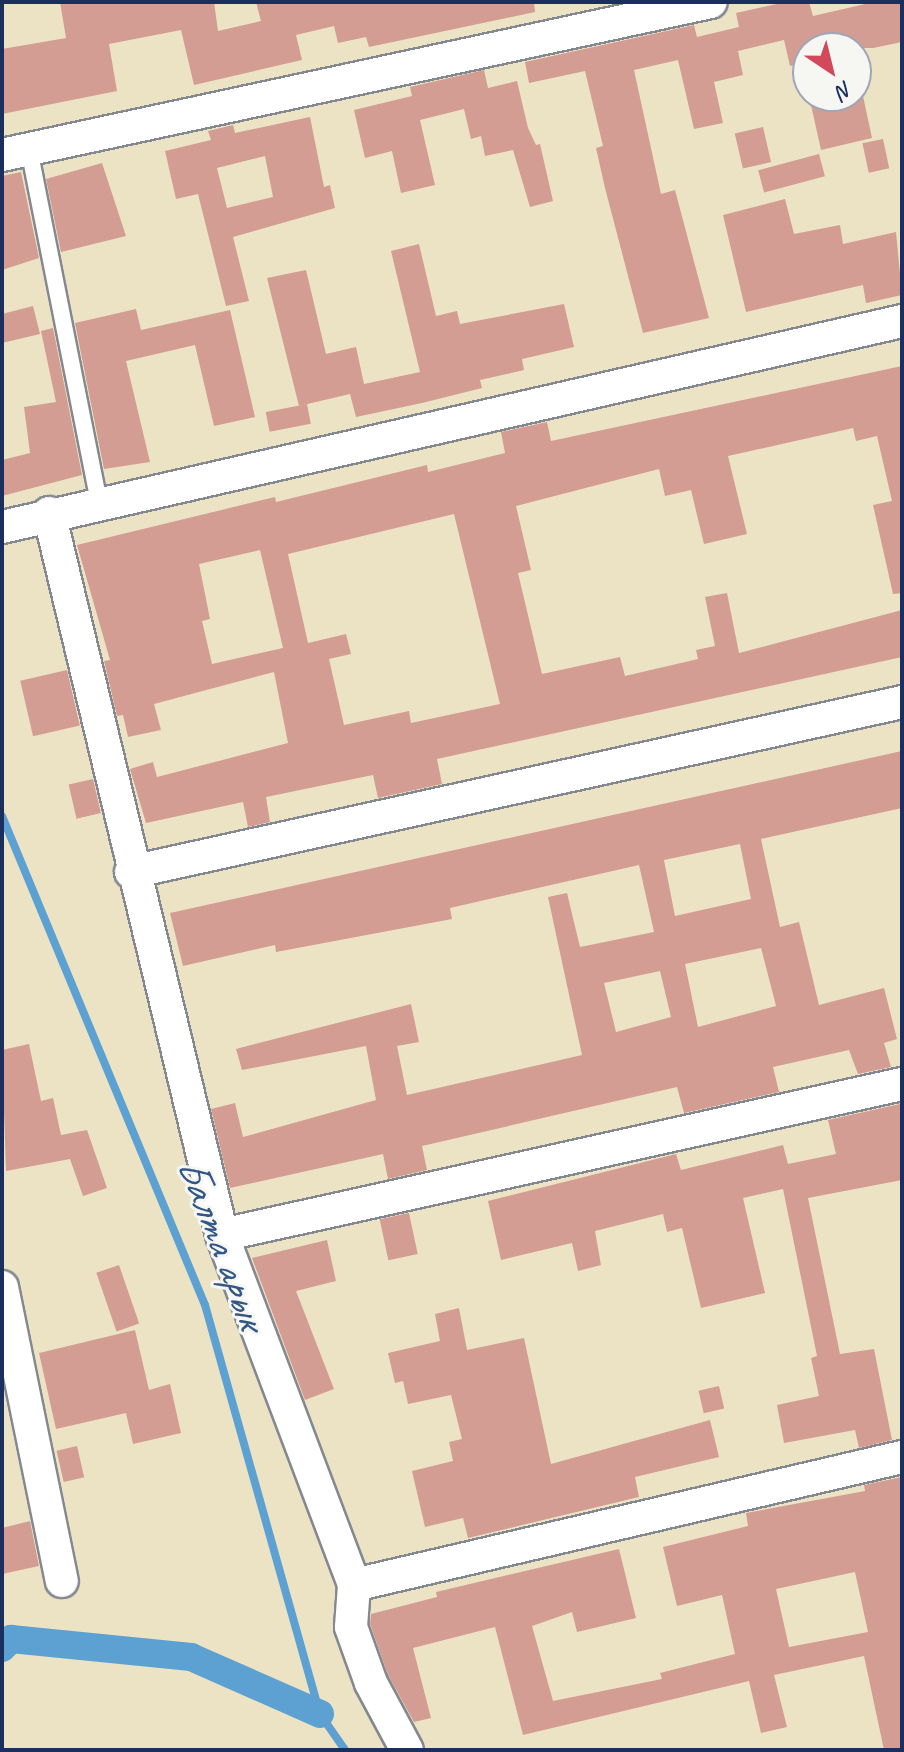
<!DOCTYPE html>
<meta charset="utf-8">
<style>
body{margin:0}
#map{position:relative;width:904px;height:1752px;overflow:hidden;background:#ece3c4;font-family:Caveat,sans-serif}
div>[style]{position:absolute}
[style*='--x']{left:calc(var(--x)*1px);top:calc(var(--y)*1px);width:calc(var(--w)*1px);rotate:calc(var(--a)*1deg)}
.stream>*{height:8px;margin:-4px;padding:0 4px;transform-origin:4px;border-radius:4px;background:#5ca1d1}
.canal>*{height:28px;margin:-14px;padding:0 14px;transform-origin:14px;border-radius:14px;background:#5ca1d1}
.building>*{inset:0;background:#d39d94;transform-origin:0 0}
.roads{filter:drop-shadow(2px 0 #848991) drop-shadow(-2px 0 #848991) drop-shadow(0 2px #848991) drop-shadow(0 -2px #848991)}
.service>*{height:16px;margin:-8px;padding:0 8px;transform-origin:8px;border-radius:8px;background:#fff}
.minor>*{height:32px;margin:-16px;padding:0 16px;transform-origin:16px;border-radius:16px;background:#fff}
span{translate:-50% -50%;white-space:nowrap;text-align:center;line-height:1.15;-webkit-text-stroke:6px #f6f6f2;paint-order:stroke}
.water-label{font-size:42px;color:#325786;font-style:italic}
.frame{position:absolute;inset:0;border:4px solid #1b2f5e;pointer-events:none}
.north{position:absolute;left:792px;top:32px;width:80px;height:80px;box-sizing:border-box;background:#f6f6f2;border:2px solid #9ea6b7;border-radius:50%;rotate:145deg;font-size:22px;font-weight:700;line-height:32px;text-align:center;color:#1b2f5e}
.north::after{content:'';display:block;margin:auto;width:28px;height:36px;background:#d1495b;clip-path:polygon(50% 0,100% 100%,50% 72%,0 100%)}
</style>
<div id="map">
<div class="stream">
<div style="--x:2;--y:816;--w:529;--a:67.46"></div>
<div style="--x:205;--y:1305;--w:425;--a:74.3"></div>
<div style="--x:320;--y:1714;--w:44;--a:55.2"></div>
</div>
<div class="canal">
<div style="--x:2;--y:1648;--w:13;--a:-45"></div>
<div style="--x:11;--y:1639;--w:181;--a:5.7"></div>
<div style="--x:191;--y:1657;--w:141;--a:23.8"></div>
</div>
<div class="building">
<div style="clip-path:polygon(60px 2px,214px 2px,218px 31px,261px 21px,256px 2px,534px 2px,535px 12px,369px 47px,366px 37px,338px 43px,334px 26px,296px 35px,302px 60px,194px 85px,181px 30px,109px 44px,117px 91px,2px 114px,2px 49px,66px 38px)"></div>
<div style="clip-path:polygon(786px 2px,809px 2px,813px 16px,874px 2px,902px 2px,902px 42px,873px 48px,808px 48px,808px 62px,790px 66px,784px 40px,738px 51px,743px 75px,714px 82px,723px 123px,694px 129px,678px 60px,634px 70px,661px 194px,675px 190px,709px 318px,643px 333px,605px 188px,596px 148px,603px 146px,585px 71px,529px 83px,525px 62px,694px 25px,697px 37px,739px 27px,736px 13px)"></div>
<div style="clip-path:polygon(484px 70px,488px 88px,517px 81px,528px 128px,536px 145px,540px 144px,553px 201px,530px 207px,513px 150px,485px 156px,481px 136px,471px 139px,464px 109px,420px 120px,435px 185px,401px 193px,392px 151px,365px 158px,354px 110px,412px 96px,410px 87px)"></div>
<div style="clip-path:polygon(809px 96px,863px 96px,872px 138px,821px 150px)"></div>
<div style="clip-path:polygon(evenodd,310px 117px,324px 187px,330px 185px,335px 208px,233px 237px,249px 301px,226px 306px,198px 194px,176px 199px,165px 151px,211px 140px,208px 131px,233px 125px,235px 133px,310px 117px,265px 156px,273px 197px,227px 208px,217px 168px,265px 156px)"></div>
<div style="left:763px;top:127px;width:36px;height:29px;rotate:77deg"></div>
<div style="left:883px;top:139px;width:30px;height:21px;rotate:78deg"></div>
<div style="left:819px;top:154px;width:23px;height:63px;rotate:75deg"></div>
<div style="clip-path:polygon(102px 163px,126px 236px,61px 252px,46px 179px)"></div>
<div style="clip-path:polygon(21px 172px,39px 258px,2px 270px,2px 176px)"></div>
<div style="clip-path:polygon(785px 199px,794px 234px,840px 225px,843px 244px,896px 232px,902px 295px,866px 303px,863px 285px,746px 312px,723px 215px)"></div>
<div style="clip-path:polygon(419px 244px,436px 316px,457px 311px,460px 324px,564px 304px,574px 347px,522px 359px,524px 370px,480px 380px,482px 388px,422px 403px,356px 417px,350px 394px,299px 406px,267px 278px,306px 270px,326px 354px,356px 347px,364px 384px,420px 372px,391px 251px)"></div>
<div style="clip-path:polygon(33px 306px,40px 334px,2px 343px,2px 314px)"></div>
<div style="clip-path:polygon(136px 309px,141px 330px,230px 310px,255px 417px,214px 426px,195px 345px,126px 361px,150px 462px,104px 469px,75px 323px)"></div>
<div style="clip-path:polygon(53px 328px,82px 475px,2px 496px,2px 460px,30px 453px,24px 407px,56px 402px,41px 331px)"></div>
<div style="clip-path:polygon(evenodd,902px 366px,902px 593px,893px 594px,873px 505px,892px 501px,877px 436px,856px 441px,853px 428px,728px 456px,747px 534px,704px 544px,691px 490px,665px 496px,659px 469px,516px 506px,531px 570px,518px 573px,542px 674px,620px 657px,625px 676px,698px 659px,696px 650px,715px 646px,705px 597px,727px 593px,739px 653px,902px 610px,902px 657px,437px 759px,442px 784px,378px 798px,373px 775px,266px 797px,270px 822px,248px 827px,243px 802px,146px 823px,130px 769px,153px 762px,157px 777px,288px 743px,274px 672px,154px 704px,161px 730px,128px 737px,123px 715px,117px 716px,104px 661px,110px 660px,77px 545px,275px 497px,276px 502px,427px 465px,428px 472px,505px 453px,501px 432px,547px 422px,551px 441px,902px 366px,454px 514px,500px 704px,411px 723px,409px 711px,344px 725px,329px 659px,351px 654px,346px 634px,308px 643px,288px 554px,454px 514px,902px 366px,260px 550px,283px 648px,212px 664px,202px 621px,210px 619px,199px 564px,260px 550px)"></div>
<div style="left:307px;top:404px;width:20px;height:42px;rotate:79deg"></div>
<div style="left:67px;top:670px;width:57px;height:48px;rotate:77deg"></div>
<div style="clip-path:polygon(evenodd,902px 751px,902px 808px,761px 839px,780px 927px,799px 922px,819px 1005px,884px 988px,897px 1039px,884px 1043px,891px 1067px,858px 1074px,849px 1050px,773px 1067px,779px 1092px,684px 1113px,677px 1087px,422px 1146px,427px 1170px,388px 1179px,383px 1154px,230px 1188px,211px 1109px,235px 1103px,243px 1137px,376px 1100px,366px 1046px,242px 1070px,236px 1049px,411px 1004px,419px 1042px,397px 1046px,407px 1095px,582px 1055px,548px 897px,567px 893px,580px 947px,654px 932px,639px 865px,450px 908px,452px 919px,276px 952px,275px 945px,183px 966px,170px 913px,902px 751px,740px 844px,751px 899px,675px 916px,664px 860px,740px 844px,902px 751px,761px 948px,776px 1006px,698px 1027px,685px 964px,761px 948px,902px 751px,660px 971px,671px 1017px,616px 1032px,604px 983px,660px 971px)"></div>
<div style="left:93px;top:779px;width:35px;height:25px;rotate:77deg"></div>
<div style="clip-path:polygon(29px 1044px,41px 1101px,53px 1098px,61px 1135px,87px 1130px,107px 1188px,83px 1196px,70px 1159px,6px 1171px,2px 1050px)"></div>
<div style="clip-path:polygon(900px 1104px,902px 1180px,808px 1198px,840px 1354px,874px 1349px,892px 1440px,859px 1448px,855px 1430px,784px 1443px,777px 1405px,819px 1396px,811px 1358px,817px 1356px,783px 1189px,743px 1198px,765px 1293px,701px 1308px,682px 1228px,667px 1232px,663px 1214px,595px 1231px,601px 1265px,578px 1271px,572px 1243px,501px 1260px,488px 1201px,676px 1154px,681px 1170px,783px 1145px,788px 1164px,836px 1154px,828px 1120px)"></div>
<div style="left:409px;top:1213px;width:42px;height:30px;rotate:78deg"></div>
<div style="clip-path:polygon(327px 1240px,336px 1281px,296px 1291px,334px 1389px,305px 1400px,252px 1258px)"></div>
<div style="left:119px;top:1265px;width:62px;height:24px;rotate:71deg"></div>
<div style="clip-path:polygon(459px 1308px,467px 1350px,524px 1338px,551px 1464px,710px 1420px,719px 1457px,635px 1477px,639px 1497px,468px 1538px,463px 1518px,425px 1527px,412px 1471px,453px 1461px,449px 1442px,462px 1439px,451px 1395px,408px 1404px,403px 1381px,395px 1383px,388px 1353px,440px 1341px,435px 1314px)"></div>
<div style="clip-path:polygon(135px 1330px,149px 1390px,170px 1384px,181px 1433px,133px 1444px,126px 1413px,56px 1429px,39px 1353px)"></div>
<div style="left:719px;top:1386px;width:23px;height:21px;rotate:77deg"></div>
<div style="left:77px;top:1446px;width:32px;height:21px;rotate:77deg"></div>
<div style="clip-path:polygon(evenodd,902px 1477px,902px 1750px,884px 1750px,864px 1656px,774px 1675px,787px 1727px,761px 1733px,749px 1681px,523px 1735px,495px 1627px,413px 1648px,431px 1718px,414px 1722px,388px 1675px,370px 1624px,371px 1614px,437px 1597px,436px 1592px,619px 1549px,636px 1618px,577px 1632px,572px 1612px,532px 1626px,553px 1701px,662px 1679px,660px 1673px,735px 1654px,722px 1595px,677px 1606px,663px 1547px,748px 1526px,746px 1513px,865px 1491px,864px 1485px,902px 1477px,855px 1572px,868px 1632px,789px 1647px,776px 1589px,855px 1572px)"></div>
<div style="clip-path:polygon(30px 1521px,39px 1566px,2px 1574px,2px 1528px)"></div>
</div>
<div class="roads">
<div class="service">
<div style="--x:29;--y:149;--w:360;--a:78.8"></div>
</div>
<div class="minor">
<div style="--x:2;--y:155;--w:725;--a:-12.18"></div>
<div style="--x:49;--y:513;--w:742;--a:76.53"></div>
<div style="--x:222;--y:1235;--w:374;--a:69.3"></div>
<div style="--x:354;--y:1585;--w:42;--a:94.1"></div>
<div style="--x:351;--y:1627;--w:59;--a:70.3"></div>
<div style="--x:371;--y:1683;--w:76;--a:61.8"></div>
<div style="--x:2;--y:527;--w:923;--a:-12.89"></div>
<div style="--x:131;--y:872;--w:790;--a:-12.43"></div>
<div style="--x:222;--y:1235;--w:697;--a:-12.52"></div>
<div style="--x:2;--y:1287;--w:300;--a:78.5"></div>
<div style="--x:354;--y:1585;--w:563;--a:-13.15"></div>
</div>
</div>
<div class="water-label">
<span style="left:221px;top:1243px;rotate:69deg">Балта арык</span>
</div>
<div class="frame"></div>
<div class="north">N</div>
</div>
